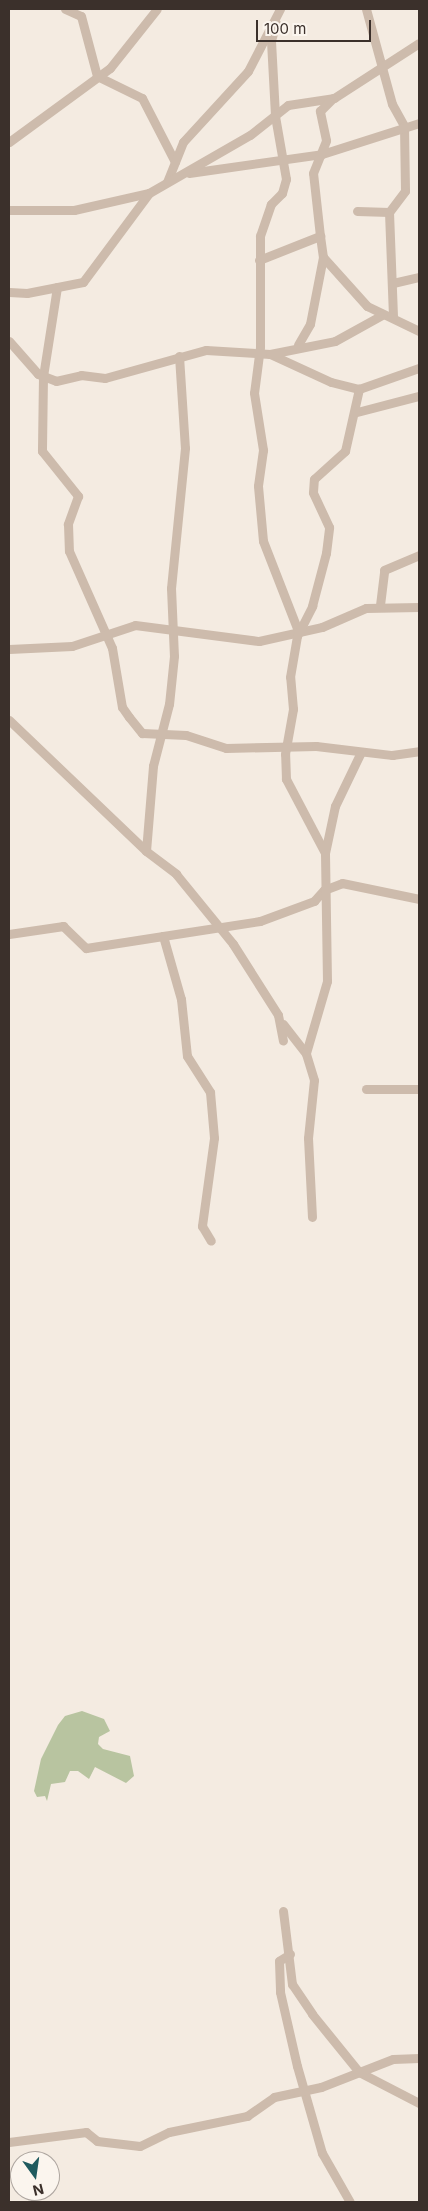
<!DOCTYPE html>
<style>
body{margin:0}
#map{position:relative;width:428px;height:2211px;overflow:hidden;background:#f4ebe1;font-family:Inter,sans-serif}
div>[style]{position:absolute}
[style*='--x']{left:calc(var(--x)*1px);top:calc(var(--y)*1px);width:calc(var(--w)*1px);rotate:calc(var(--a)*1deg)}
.green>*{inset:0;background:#b8c4a0}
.minor>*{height:9px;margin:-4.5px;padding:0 4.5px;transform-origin:4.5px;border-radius:4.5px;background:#cdbbac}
span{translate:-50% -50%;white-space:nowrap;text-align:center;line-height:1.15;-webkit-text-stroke:4px #fbf5ee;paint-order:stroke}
.frame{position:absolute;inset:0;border:10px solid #3b302b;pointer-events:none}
.north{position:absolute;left:10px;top:2151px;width:50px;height:50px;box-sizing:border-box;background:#fbf5ee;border:1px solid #aea6a0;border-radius:50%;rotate:166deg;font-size:14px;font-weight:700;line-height:20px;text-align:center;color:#3b302b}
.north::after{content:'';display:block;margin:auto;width:18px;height:22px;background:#1f5a5e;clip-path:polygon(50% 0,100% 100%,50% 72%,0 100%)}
.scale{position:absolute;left:256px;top:20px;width:115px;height:22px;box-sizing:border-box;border:2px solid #3b302b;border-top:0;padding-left:6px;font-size:15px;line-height:18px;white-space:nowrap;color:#3b302b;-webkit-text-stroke:4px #fbf5ee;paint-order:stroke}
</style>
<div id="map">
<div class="green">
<div style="clip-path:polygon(82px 1711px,104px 1719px,110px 1731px,99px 1737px,98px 1744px,103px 1749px,130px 1756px,134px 1776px,126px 1783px,95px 1767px,89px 1779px,78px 1771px,70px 1771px,65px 1782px,51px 1784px,47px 1801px,45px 1796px,37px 1797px,34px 1791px,41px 1759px,58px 1725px,65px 1716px)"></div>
</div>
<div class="minor">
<div style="--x:65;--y:9;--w:17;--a:24"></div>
<div style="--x:81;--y:16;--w:62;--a:75.1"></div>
<div style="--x:97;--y:76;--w:50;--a:26.1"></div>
<div style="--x:142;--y:98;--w:72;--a:62.7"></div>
<div style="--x:366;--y:9;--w:98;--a:74.7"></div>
<div style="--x:392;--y:104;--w:25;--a:61"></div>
<div style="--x:404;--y:126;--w:65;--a:89.1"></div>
<div style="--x:405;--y:191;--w:26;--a:127"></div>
<div style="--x:389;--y:212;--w:105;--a:87.8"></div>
<div style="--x:276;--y:23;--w:19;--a:106"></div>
<div style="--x:271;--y:41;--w:75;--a:86.9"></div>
<div style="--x:275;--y:116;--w:64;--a:80.1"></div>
<div style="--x:286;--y:179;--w:15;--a:106"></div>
<div style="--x:282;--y:193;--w:16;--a:135"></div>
<div style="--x:271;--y:204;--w:34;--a:109"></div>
<div style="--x:260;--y:236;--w:111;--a:90"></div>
<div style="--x:260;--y:347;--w:46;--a:97.4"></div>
<div style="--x:254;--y:393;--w:58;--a:81"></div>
<div style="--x:263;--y:450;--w:36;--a:98"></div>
<div style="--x:258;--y:486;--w:55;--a:84.8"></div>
<div style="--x:263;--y:541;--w:97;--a:68.7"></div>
<div style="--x:9;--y:142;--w:125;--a:-36.2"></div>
<div style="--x:110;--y:68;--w:75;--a:-51.5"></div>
<div style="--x:189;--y:173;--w:134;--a:-8.1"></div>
<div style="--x:322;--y:154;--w:102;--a:-17.7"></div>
<div style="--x:167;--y:182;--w:43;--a:-68.2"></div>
<div style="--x:183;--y:142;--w:96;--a:-47.5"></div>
<div style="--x:248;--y:71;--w:70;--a:-62.7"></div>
<div style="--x:9;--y:210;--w:65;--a:0"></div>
<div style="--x:74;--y:210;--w:77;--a:-12.8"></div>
<div style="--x:149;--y:193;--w:116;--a:-29.9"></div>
<div style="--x:250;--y:135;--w:48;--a:-38.3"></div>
<div style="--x:288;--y:105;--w:47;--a:-8.7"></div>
<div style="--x:334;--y:98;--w:101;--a:-32.9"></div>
<div style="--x:357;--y:211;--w:32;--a:2"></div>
<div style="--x:320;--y:236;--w:63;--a:-96.3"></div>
<div style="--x:313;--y:173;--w:35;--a:-68"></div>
<div style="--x:326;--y:140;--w:30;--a:-102"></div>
<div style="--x:320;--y:111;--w:18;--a:-45"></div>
<div style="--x:323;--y:257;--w:66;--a:48.1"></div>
<div style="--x:367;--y:306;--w:58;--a:25.7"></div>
<div style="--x:259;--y:260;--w:66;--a:-21.5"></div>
<div style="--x:320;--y:236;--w:21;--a:82"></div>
<div style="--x:323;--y:257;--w:68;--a:101"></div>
<div style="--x:310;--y:324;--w:24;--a:120"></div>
<div style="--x:393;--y:283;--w:27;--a:-13"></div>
<div style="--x:57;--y:287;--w:90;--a:98.9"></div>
<div style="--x:43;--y:376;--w:75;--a:90.8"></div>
<div style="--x:42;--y:451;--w:58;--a:51.3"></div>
<div style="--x:78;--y:496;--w:30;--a:110"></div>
<div style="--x:68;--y:524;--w:27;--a:88"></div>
<div style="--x:69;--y:551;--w:106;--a:66.1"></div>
<div style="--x:112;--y:648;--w:60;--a:80.4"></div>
<div style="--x:122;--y:707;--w:12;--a:55"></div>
<div style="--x:129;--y:717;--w:21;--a:51"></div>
<div style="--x:142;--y:733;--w:44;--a:2.6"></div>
<div style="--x:186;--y:735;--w:42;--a:18"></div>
<div style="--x:226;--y:748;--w:90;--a:-1.3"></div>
<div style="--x:316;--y:746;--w:77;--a:6.8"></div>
<div style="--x:392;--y:755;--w:27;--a:-8"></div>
<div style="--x:9;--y:292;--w:18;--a:3"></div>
<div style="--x:27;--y:293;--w:57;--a:-11.1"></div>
<div style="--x:83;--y:282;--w:111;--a:-53.4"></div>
<div style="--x:9;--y:341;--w:44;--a:48.7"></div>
<div style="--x:38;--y:374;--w:19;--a:21"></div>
<div style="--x:56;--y:381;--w:26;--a:-13"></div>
<div style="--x:81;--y:375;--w:24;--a:7"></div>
<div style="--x:105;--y:378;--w:105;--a:-15.5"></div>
<div style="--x:206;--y:350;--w:64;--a:3.6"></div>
<div style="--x:270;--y:354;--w:67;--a:24.7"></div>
<div style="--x:331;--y:382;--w:29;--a:14"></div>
<div style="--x:359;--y:389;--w:64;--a:-19.3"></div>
<div style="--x:270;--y:354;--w:66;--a:-11.3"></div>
<div style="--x:335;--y:341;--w:54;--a:-29"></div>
<div style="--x:179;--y:356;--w:92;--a:86.3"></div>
<div style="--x:185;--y:448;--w:141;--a:95.7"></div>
<div style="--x:171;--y:588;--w:68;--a:87.5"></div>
<div style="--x:174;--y:656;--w:48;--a:95.9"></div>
<div style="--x:169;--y:704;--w:64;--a:104.5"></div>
<div style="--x:153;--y:766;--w:85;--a:94.7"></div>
<div style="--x:146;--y:851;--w:38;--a:37"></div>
<div style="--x:176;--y:874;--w:90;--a:50.8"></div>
<div style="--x:233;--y:944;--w:84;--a:57.6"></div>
<div style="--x:278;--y:1015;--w:26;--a:79"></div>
<div style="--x:357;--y:412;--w:64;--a:-14.5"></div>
<div style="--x:380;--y:605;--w:35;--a:-83"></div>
<div style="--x:384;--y:570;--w:38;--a:-23"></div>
<div style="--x:9;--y:649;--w:63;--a:-2.7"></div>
<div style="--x:72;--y:646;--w:66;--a:-18.4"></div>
<div style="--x:135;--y:625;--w:125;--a:7.4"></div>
<div style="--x:259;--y:641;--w:65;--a:-12.5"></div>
<div style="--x:322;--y:627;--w:48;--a:-23.4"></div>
<div style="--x:366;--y:608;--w:53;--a:-1.1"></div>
<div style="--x:9;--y:720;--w:190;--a:43.7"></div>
<div style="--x:325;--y:853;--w:84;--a:-117.8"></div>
<div style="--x:286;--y:779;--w:25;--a:-92"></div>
<div style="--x:285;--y:754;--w:46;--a:-79.9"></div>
<div style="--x:293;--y:709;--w:32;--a:-95"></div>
<div style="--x:290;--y:677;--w:42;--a:-80.3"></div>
<div style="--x:297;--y:636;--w:34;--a:-63"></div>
<div style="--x:312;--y:606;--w:55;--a:-75.2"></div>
<div style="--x:326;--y:553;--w:26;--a:-83"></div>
<div style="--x:329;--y:527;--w:38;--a:-115"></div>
<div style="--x:313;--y:492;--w:13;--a:-86"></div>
<div style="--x:314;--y:479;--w:42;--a:-42.1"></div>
<div style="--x:345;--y:451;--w:64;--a:-77.3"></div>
<div style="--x:9;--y:934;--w:55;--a:-8.4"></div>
<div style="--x:63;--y:926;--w:32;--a:44"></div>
<div style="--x:86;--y:948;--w:78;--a:-8.9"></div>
<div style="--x:163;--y:936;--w:98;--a:-8.8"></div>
<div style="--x:260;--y:921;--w:58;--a:-20.3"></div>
<div style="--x:314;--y:901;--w:15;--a:-48"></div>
<div style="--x:324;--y:890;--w:19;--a:-21"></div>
<div style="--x:342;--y:883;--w:79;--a:11.7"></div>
<div style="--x:163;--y:936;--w:66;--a:74.1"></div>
<div style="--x:181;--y:999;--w:57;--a:84"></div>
<div style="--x:187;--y:1056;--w:43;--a:57.4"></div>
<div style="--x:210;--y:1092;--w:46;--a:85"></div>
<div style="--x:214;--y:1138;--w:89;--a:97.8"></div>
<div style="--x:202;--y:1226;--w:17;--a:59"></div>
<div style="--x:283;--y:1024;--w:37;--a:52"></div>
<div style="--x:366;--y:1089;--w:53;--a:0"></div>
<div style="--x:312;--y:1217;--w:79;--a:-92.9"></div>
<div style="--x:308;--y:1138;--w:58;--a:-84.1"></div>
<div style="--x:314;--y:1080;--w:28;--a:-107"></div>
<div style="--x:306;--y:1053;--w:75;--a:-73.7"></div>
<div style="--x:327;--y:981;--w:128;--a:-90.9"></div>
<div style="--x:325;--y:853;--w:48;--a:-78"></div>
<div style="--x:335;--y:806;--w:60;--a:-64.3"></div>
<div style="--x:283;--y:1911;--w:74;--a:83"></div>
<div style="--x:292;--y:1984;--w:36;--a:56"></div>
<div style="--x:312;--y:2014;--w:75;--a:51"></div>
<div style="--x:359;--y:2072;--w:68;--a:27.3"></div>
<div style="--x:290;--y:1954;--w:13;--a:148"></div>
<div style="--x:279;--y:1961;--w:31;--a:88"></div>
<div style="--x:280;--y:1992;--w:76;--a:77.1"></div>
<div style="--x:297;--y:2066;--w:91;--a:74"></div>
<div style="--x:322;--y:2153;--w:56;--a:60.3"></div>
<div style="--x:9;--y:2142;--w:78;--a:-7.4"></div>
<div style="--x:86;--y:2132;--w:14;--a:39"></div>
<div style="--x:97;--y:2141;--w:43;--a:6.6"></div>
<div style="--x:140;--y:2146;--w:32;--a:-26"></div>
<div style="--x:169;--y:2132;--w:80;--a:-11.6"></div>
<div style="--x:247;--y:2116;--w:33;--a:-35"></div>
<div style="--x:274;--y:2097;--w:48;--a:-12"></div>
<div style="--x:321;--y:2087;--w:77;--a:-21.3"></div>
<div style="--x:393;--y:2059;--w:26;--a:-2"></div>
</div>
<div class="frame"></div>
<div class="north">N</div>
<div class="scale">100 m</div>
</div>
